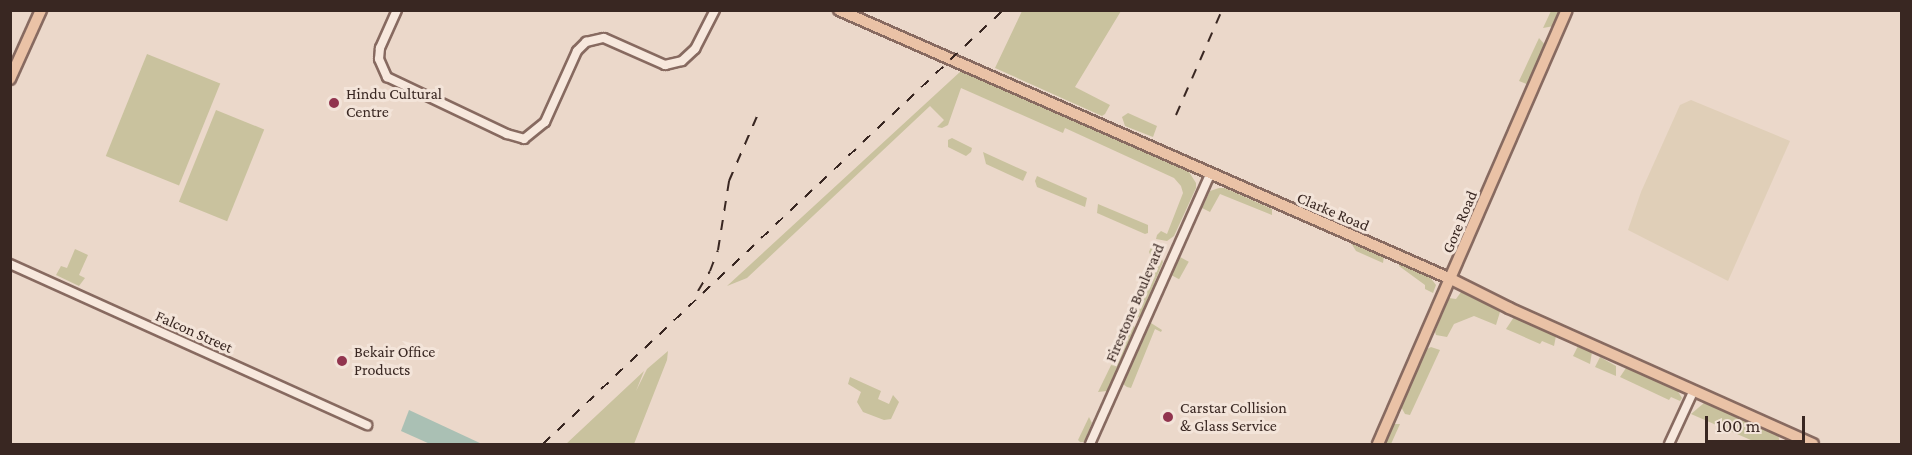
<!DOCTYPE html>
<style>
body{margin:0}
#map{position:relative;width:1912px;height:455px;overflow:hidden;background:#ebd8ca;font-family:"Crimson Pro",serif}
div>[style]{position:absolute}
[style*='--x']{left:calc(var(--x)*1px);top:calc(var(--y)*1px);width:calc(var(--w)*1px);rotate:calc(var(--a)*1deg)}
.farmland>*{inset:0;background:#e0cfb8}
.green>*{inset:0;background:#c9c29e;transform-origin:0 0}
.water>*{inset:0;background:#aac0b4}
.roads{filter:drop-shadow(2px 0 #876a60) drop-shadow(-2px 0 #876a60) drop-shadow(0 2px #876a60) drop-shadow(0 -2px #876a60)}
.minor>*{height:8px;margin:-4px;padding:0 4px;transform-origin:4px;border-radius:4px;background:#f7e8dd}
.major>*{height:10px;margin:-5px;padding:0 5px;transform-origin:5px;border-radius:5px;background:#eac2a6}
.rail>*{height:2px;margin-top:-1px;transform-origin:0;background:repeating-linear-gradient(90deg,#392722 0 10px,transparent 0 20px)}
.dots>*{width:16px;height:16px;translate:-50% -50%;box-sizing:border-box;border:3px solid #f3e4d9;border-radius:50%}
span{translate:-50% -50%;white-space:nowrap;text-align:center;line-height:1.15;-webkit-text-stroke:6px #f3e4d9;paint-order:stroke}
.poi-label{font-size:16px;color:#392722}
.left{translate:0 -50%;text-align:left}
.street-label{font-size:16px;color:#392722}
.frame{position:absolute;inset:0;border:12px solid #392722;pointer-events:none}
.scale{position:absolute;left:1705px;top:416px;width:100px;height:27px;box-sizing:border-box;border:3px solid #392722;border-top:0;padding-left:8px;font-size:18px;line-height:21px;white-space:nowrap;color:#392722;-webkit-text-stroke:4px #f3e4d9;paint-order:stroke}
</style>
<div id="map">
<div class="farmland">
<div style="clip-path:polygon(1691px 100px,1790px 141px,1728px 281px,1628px 230px,1641px 192px,1680px 105px)"></div>
</div>
<div class="green">
<div style="clip-path:polygon(1022px 11px,1121px 11px,1075px 87px,1110px 105px,1105px 114px,1102px 116px,995px 68px)"></div>
<div style="clip-path:polygon(1551px 11px,1561px 11px,1554px 26px,1543px 28px)"></div>
<div style="clip-path:polygon(1539px 38px,1546px 46px,1529px 85px,1519px 81px)"></div>
<div style="left:147px;top:54px;width:79px;height:110px;rotate:22deg"></div>
<div style="clip-path:polygon(961px 71px,1189px 172px,1196px 183px,1196px 188px,1174px 236px,1167px 241px,1156px 239px,1157px 235px,1161px 231px,1167px 234px,1183px 193px,1181px 186px,1174px 178px,1065px 128px,1063px 133px,961px 88px,948px 125px,942px 128px,937px 127px,944px 120px,930px 106px,747px 278px,727px 286px)"></div>
<div style="left:216px;top:110px;width:52px;height:99px;rotate:22deg"></div>
<div style="clip-path:polygon(1128px 113px,1157px 126px,1153px 137px,1125px 126px,1122px 117px)"></div>
<div style="clip-path:polygon(952px 138px,972px 148px,971px 152px,966px 156px,948px 147px,948px 140px)"></div>
<div style="clip-path:polygon(983px 152px,1027px 172px,1023px 181px,986px 164px)"></div>
<div style="clip-path:polygon(1037px 176px,1087px 198px,1085px 207px,1037px 187px,1035px 181px)"></div>
<div style="clip-path:polygon(1219px 188px,1225px 188px,1272px 209px,1272px 215px,1220px 194px,1210px 212px,1202px 208px,1210px 191px)"></div>
<div style="clip-path:polygon(1098px 204px,1148px 225px,1148px 233px,1145px 234px,1097px 213px)"></div>
<div style="clip-path:polygon(1351px 243px,1384px 256px,1383px 263px,1356px 251px)"></div>
<div style="clip-path:polygon(1151px 247px,1159px 251px,1163px 262px,1140px 317px,1135px 318px,1132px 316px,1154px 263px,1149px 252px)"></div>
<div style="clip-path:polygon(75px 249px,88px 255px,79px 275px,85px 278px,79px 286px,56px 275px,61px 266px,67px 268px)"></div>
<div style="left:1180px;top:257px;width:10px;height:20px;rotate:29deg"></div>
<div style="clip-path:polygon(1400px 264px,1429px 276px,1436px 285px,1433px 293px,1425px 289px,1425px 285px,1399px 266px)"></div>
<div style="clip-path:polygon(1461px 292px,1498px 310px,1500px 312px,1496px 325px,1474px 316px,1454px 324px,1447px 337px,1436px 335px,1435px 332px,1449px 298px,1456px 299px)"></div>
<div style="clip-path:polygon(1514px 317px,1556px 336px,1554px 346px,1542px 341px,1540px 344px,1506px 329px)"></div>
<div style="clip-path:polygon(1132px 322px,1135px 328px,1107px 391px,1098px 392px)"></div>
<div style="clip-path:polygon(1151px 323px,1162px 330px,1161px 332px,1155px 329px,1131px 388px,1127px 387px,1123px 384px)"></div>
<div style="clip-path:polygon(1578px 346px,1592px 352px,1590px 364px,1573px 356px)"></div>
<div style="clip-path:polygon(1431px 347px,1440px 350px,1410px 415px,1405px 414px,1400px 405px,1427px 349px)"></div>
<div style="clip-path:polygon(668px 351px,667px 360px,634px 444px,566px 444px,644px 371px,636px 391px,647px 369px)"></div>
<div style="clip-path:polygon(1600px 357px,1616px 366px,1616px 376px,1595px 367px)"></div>
<div style="clip-path:polygon(1626px 368px,1677px 390px,1682px 398px,1680px 401px,1671px 397px,1669px 400px,1620px 377px)"></div>
<div style="clip-path:polygon(850px 377px,881px 391px,878px 399px,889px 404px,893px 395px,899px 402px,891px 419px,884px 420px,863px 412px,857px 402px,861px 392px,848px 384px)"></div>
<div style="clip-path:polygon(1704px 403px,1778px 434px,1780px 444px,1760px 444px,1691px 414px)"></div>
<div style="clip-path:polygon(1089px 417px,1092px 423px,1084px 442px,1080px 442px,1078px 440px)"></div>
<div style="clip-path:polygon(1393px 424px,1400px 424px,1391px 444px,1384px 444px)"></div>
</div>
<div class="water">
<div style="clip-path:polygon(409px 410px,482px 444px,430px 444px,401px 431px)"></div>
</div>
<div class="roads">
<div class="minor">
<div style="--x:397;--y:10;--w:42;--a:114.1"></div>
<div style="--x:380;--y:48;--w:11;--a:95"></div>
<div style="--x:379;--y:59;--w:20;--a:66"></div>
<div style="--x:387;--y:77;--w:133;--a:25.4"></div>
<div style="--x:507;--y:134;--w:18;--a:16"></div>
<div style="--x:524;--y:139;--w:27;--a:-39"></div>
<div style="--x:545;--y:122;--w:78;--a:-65.7"></div>
<div style="--x:577;--y:51;--w:13;--a:-45"></div>
<div style="--x:586;--y:42;--w:18;--a:-13"></div>
<div style="--x:604;--y:38;--w:67;--a:23.9"></div>
<div style="--x:665;--y:65;--w:17;--a:-13"></div>
<div style="--x:682;--y:61;--w:18;--a:-43"></div>
<div style="--x:695;--y:49;--w:44;--a:-62.9"></div>
<div style="--x:10;--y:264;--w:392;--a:24.3"></div>
<div style="--x:1090;--y:444;--w:295;--a:-66"></div>
<div style="--x:1669;--y:444;--w:57;--a:-65.2"></div>
</div>
<div class="major">
<div style="--x:839;--y:10;--w:669;--a:23.73"></div>
<div style="--x:1451;--y:279;--w:65;--a:26.6"></div>
<div style="--x:1509;--y:308;--w:333;--a:24.1"></div>
<div style="--x:10;--y:79;--w:76;--a:-65.8"></div>
<div style="--x:1378;--y:444;--w:473;--a:-66.5"></div>
</div>
</div>
<div class="rail">
<div style="--x:1176;--y:115;--w:115;--a:-66.3"></div>
<div style="--x:698;--y:291;--w:23;--a:-59"></div>
<div style="--x:710;--y:271;--w:22;--a:-69"></div>
<div style="--x:718;--y:250;--w:70;--a:-80.9"></div>
<div style="--x:729;--y:181;--w:73;--a:-66.6"></div>
<div style="--x:543;--y:444;--w:632;--a:-43.33"></div>
</div>
<div class="dots">
<div style="left:334px;top:103px;background:#91344e"></div>
<div style="left:342px;top:361px;background:#91344e"></div>
<div style="left:1168px;top:417px;background:#91344e"></div>
</div>
<div class="poi-label">
<span class="left" style="left:346px;top:103px">Hindu Cultural<br>Centre</span>
<span class="left" style="left:354px;top:361px">Bekair Office<br>Products</span>
<span class="left" style="left:1180px;top:417px">Carstar Collision<br>&amp; Glass Service</span>
</div>
<div class="street-label">
<span style="left:1333px;top:212px;rotate:23deg">Clarke Road</span>
<span style="left:1460px;top:222px;rotate:-67deg">Gore Road</span>
<span style="left:1135px;top:303px;rotate:-67deg">Firestone Boulevard</span>
<span style="left:194px;top:332px;rotate:24deg">Falcon Street</span>
</div>
<div class="frame"></div>
<div class="scale">100 m</div>
</div>
